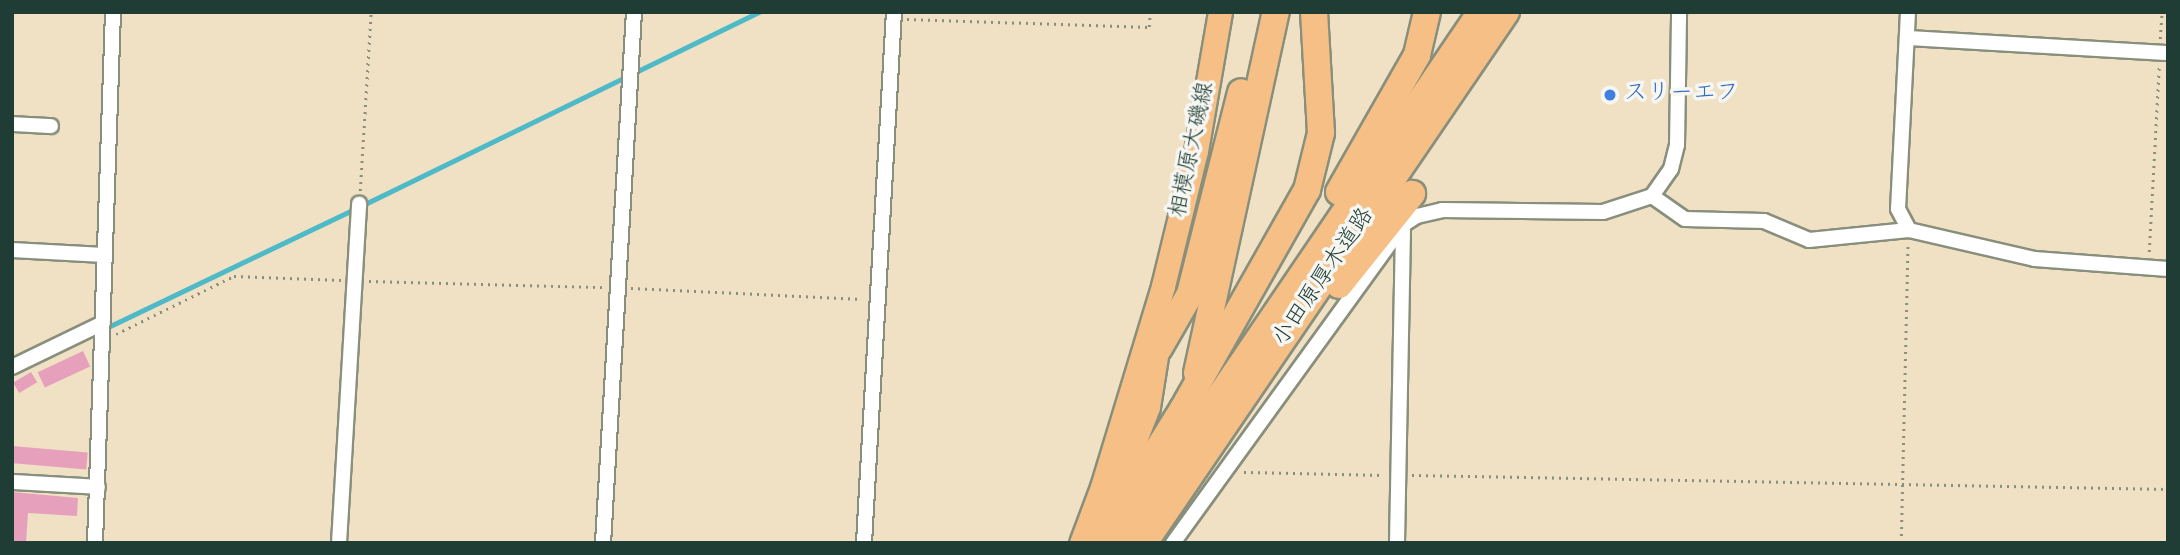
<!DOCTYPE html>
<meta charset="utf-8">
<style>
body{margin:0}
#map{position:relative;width:2180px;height:555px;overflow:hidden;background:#f0e1c5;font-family:Dekko,"Klee One",sans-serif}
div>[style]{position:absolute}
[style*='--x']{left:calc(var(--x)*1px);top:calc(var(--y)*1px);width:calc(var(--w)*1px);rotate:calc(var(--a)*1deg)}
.stream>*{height:4.5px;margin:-2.25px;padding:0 2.25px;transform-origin:2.25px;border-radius:2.25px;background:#4ebac8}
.building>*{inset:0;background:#e6a0bc;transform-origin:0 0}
.path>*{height:2.5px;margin-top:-1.25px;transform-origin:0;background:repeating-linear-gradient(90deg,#888f7c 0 2px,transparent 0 7px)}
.roads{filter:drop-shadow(2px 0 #888f7c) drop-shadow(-2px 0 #888f7c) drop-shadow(0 2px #888f7c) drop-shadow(0 -2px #888f7c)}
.street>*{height:14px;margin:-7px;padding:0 7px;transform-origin:7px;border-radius:7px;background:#fff}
.primary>*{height:23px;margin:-11.5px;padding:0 11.5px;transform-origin:11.5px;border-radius:11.5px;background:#f5bf86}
.highway>*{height:26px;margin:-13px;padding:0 13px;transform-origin:13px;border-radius:13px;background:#f5bf86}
.dots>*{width:19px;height:19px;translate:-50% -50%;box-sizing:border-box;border:4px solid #f6f6f2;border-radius:50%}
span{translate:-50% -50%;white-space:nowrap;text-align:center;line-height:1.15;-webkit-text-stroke:7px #f6f6f2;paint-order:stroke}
.shop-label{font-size:23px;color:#366cbe}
.left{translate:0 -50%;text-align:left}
.street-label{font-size:23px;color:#1f3d34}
.frame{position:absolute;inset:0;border:14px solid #1f3d34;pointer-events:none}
</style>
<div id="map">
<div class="stream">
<div style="--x:363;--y:205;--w:441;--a:-26"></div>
<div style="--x:104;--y:329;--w:278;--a:-25.6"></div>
</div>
<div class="building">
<div style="left:83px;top:351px;width:17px;height:50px;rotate:65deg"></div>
<div style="left:31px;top:372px;width:12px;height:21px;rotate:59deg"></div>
<div style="left:12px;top:446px;width:76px;height:17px;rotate:5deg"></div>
<div style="clip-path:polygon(12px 492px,78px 498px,77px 516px,28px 513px,26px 543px,12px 542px)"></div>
</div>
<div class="path">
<div style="--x:907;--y:19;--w:242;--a:1.9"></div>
<div style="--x:1149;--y:27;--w:15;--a:-86"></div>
<div style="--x:2160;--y:39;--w:27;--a:-86"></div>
<div style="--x:360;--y:191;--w:179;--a:-86.5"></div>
<div style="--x:2149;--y:252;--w:185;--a:-86.9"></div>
<div style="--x:369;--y:281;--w:234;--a:1.5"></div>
<div style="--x:631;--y:288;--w:231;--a:2.7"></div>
<div style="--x:116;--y:334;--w:131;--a:-26.2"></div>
<div style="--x:234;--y:276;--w:107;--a:2.1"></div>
<div style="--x:1244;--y:472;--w:140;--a:1.2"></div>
<div style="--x:1412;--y:475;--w:756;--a:1.06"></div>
<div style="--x:1901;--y:543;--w:299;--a:-88.7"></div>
</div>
<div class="roads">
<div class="street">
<div style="--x:1908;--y:12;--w:197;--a:92.9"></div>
<div style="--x:1898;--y:209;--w:24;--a:62"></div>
<div style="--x:1907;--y:38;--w:261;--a:3.3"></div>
<div style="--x:12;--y:124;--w:39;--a:3"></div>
<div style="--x:1652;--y:196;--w:40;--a:34.9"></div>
<div style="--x:1685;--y:219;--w:79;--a:1.5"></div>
<div style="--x:1764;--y:221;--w:49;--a:22.9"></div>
<div style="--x:1809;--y:240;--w:100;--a:-5.7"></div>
<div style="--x:1909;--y:230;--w:129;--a:13"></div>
<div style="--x:2035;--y:259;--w:133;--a:4.3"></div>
<div style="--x:12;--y:250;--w:92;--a:3.1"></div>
<div style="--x:12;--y:367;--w:101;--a:-25.8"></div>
<div style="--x:12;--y:482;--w:86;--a:3.3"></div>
<div style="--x:95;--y:543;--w:531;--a:-88.06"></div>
<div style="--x:339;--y:543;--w:340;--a:-86.6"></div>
<div style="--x:603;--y:543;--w:532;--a:-86.66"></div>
<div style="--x:864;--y:543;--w:532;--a:-86.77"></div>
<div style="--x:1173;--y:543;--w:392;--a:-54.1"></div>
<div style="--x:1403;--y:225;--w:17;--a:-33"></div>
<div style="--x:1417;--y:216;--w:26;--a:-13"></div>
<div style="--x:1442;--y:210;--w:161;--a:0.7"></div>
<div style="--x:1603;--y:212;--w:52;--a:-18.1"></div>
<div style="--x:1652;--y:196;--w:33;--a:-55"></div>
<div style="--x:1671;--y:169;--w:25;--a:-76"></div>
<div style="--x:1677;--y:145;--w:133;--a:-89.1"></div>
<div style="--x:1397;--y:543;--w:318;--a:-88.9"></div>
</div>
<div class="primary">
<div style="--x:1108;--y:509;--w:110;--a:-68.6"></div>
<div style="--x:1148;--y:407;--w:77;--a:-81"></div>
<div style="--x:1081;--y:543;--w:60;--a:-69.4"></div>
<div style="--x:1102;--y:487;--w:210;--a:-73.1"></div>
<div style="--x:1163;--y:286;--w:139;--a:-76.3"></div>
<div style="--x:1196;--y:151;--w:141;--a:-80.2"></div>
</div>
<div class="highway">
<div style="--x:1339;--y:192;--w:158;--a:-60.3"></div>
<div style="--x:1417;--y:55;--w:44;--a:-76.9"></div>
<div style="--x:1339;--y:285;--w:117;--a:-51.3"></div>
<div style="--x:1159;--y:348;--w:62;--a:-60.1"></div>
<div style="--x:1190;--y:294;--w:208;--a:-75.8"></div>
<div style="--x:1197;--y:373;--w:370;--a:-77.7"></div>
<div style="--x:1092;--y:543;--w:62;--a:-52.2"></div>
<div style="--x:1130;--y:494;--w:100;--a:-58.1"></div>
<div style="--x:1183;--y:409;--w:252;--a:-60.5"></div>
<div style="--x:1307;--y:190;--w:59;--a:-76.2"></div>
<div style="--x:1321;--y:133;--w:121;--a:-93.3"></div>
<div style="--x:1120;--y:543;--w:642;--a:-55.79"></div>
<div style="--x:1144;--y:543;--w:643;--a:-55.72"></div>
</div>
</div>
<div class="dots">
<div style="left:1610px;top:95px;background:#3f7fe0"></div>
</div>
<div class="shop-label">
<span class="left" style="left:1624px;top:95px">スリーエフ</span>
</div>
<div class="street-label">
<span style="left:1194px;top:150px;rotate:-78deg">相模原大磯線</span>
<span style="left:1325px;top:278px;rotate:-56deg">小田原厚木道路</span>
</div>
<div class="frame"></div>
</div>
